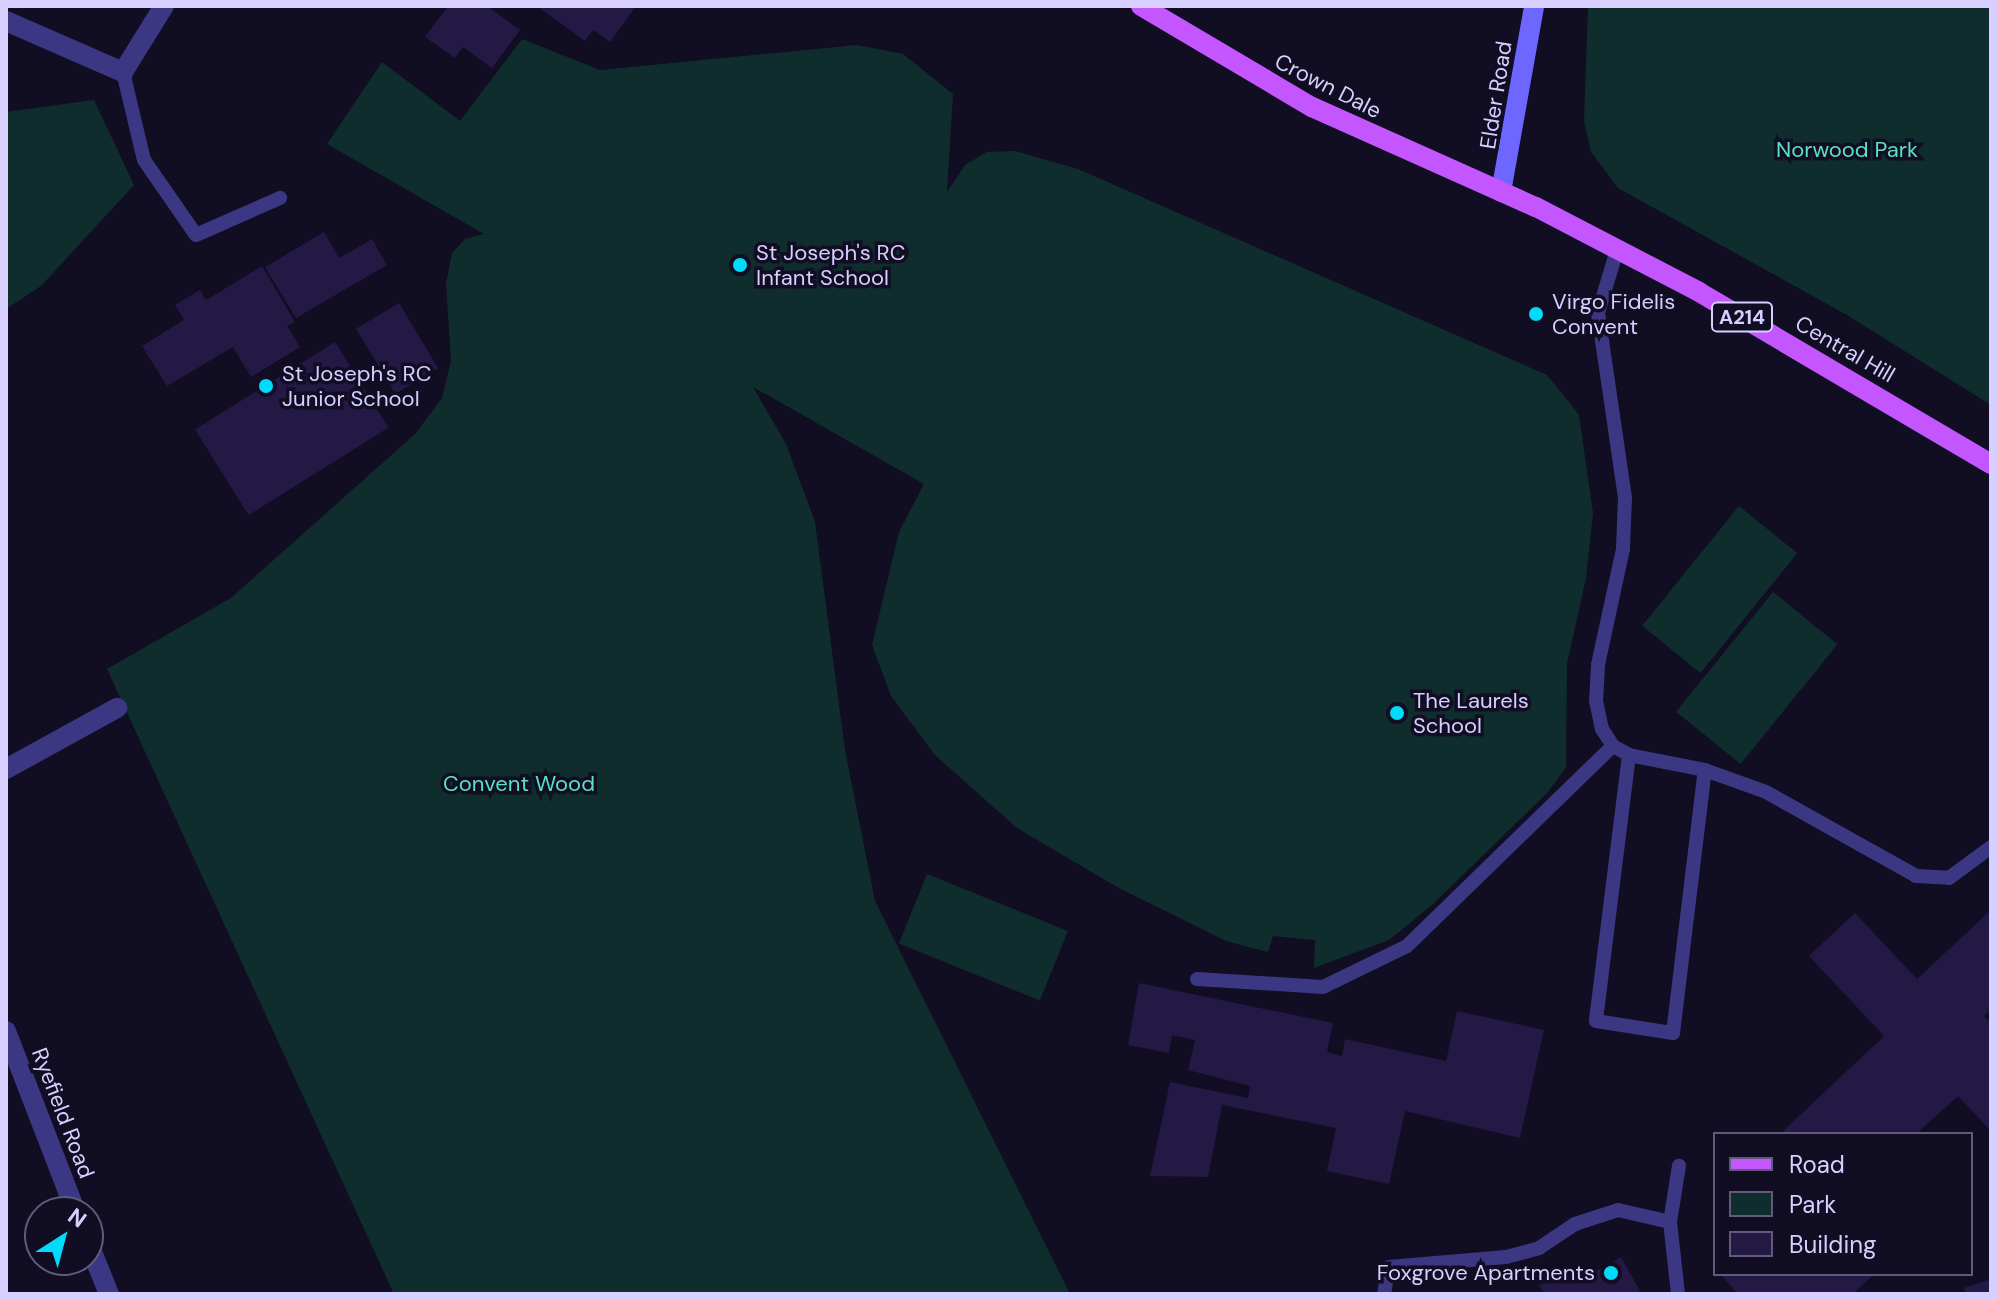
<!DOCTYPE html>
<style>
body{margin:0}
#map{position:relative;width:1997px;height:1300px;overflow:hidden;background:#110d23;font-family:"DM Sans",sans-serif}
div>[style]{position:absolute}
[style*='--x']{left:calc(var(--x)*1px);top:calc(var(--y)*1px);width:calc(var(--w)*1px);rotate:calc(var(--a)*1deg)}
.green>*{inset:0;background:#102d2d;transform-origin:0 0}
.building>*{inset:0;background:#231944;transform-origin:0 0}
.service>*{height:14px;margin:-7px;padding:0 7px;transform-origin:7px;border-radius:7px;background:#3c3783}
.minor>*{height:20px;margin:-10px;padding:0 10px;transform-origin:10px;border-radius:10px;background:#3c3783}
.secondary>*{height:20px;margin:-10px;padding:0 10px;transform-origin:10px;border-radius:10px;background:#6d66ff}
.primary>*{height:20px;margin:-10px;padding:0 10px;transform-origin:10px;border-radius:10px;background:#c456ff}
.dots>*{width:22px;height:22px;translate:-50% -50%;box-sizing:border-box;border:4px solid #110d23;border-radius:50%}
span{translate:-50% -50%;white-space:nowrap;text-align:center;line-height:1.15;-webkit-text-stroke:7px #110d23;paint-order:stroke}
.shield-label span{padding:2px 6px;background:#110d23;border:2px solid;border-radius:6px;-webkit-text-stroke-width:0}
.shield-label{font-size:20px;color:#d6cfff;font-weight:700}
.street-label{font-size:22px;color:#d6cfff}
.park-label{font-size:22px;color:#58e2c3}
.poi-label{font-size:22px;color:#d6cfff}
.left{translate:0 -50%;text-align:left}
.right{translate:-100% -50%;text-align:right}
.frame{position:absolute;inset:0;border:8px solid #d6cfff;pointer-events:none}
.legend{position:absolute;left:1713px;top:1132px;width:260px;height:144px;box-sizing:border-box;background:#110d23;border:2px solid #605b7b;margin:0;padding:10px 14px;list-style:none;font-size:24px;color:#d6cfff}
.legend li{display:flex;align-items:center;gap:16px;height:40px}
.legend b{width:40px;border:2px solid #605b7b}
.north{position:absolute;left:24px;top:1196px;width:80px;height:80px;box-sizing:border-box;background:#110d23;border:2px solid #605b7b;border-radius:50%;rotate:36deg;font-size:22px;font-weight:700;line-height:32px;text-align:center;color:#d6cfff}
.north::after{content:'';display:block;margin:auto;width:28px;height:36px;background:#00dbfa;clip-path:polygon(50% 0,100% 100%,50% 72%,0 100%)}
</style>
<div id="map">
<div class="green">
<div style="clip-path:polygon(1588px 6px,1991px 6px,1991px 405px,1847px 315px,1618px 188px,1591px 152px,1584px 121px)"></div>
<div style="clip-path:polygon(522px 39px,600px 70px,857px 45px,903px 54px,953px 94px,947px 192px,965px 165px,987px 152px,1015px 151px,1078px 169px,1547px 375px,1579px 415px,1593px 513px,1586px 578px,1567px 664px,1566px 768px,1548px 792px,1432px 905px,1389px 940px,1314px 968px,1315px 940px,1273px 936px,1268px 952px,1226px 941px,1117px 887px,1017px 828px,935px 755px,891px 696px,872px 645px,899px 532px,924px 484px,753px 387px,786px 444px,815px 522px,845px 750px,875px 901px,1070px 1294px,394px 1294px,107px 669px,231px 598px,415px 434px,442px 398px,451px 361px,446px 284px,452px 253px,465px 239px,484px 234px,327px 144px,382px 62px,460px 121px)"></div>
<div style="clip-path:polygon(94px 100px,134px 185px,41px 286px,6px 309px,6px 112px)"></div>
<div style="left:1739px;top:506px;width:75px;height:154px;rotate:39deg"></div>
<div style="left:1773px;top:592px;width:83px;height:154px;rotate:39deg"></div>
<div style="left:927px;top:874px;width:152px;height:75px;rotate:22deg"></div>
</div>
<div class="building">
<div style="clip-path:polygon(448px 6px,487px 6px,520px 30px,492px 68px,463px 47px,455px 58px,425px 37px)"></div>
<div style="clip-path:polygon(537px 6px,636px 6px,610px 42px,593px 30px,585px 41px)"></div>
<div style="clip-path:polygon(324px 232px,339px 258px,372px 239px,387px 265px,296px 318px,265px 267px)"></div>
<div style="clip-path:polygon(262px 266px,295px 322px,287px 326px,300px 347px,251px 377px,233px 347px,167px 386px,142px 346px,184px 320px,175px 305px,200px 290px,206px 300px)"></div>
<div style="left:399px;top:303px;width:76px;height:50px;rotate:59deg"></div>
<div style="left:335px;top:342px;width:101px;height:165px;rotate:58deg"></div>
<div style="clip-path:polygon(1991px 910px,1991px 1010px,1984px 1016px,1991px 1023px,1991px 1131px,1958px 1096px,1916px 1134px,1780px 1134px,1884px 1036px,1809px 956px,1855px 913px,1917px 979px)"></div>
<div style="clip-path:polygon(1139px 983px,1333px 1023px,1327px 1052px,1342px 1056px,1345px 1039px,1446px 1061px,1457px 1011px,1544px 1030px,1520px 1138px,1405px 1111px,1389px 1184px,1327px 1171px,1336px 1128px,1222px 1105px,1208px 1177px,1150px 1176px,1170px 1082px,1248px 1098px,1250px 1086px,1188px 1070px,1195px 1040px,1172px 1035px,1169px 1053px,1128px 1045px)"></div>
<div style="clip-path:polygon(1621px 1257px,1642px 1294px,1545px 1294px,1539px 1285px,1572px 1266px,1580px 1280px)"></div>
<div style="clip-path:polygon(1720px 1274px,1874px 1274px,1853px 1294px,1738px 1294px)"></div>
<div style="clip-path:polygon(1991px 1279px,1991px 1294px,1966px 1294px,1964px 1288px)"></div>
</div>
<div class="service">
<div style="--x:123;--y:72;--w:90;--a:76.6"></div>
<div style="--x:144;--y:160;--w:91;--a:55.3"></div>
<div style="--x:196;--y:235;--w:92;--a:-23.8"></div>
<div style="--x:1617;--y:250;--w:66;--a:106.8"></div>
<div style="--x:1598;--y:313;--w:186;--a:81.7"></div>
<div style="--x:1625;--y:497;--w:52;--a:92.2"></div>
<div style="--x:1623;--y:549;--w:119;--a:102.2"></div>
<div style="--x:1598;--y:665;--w:36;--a:93"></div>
<div style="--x:1596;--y:701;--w:29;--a:78"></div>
<div style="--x:1602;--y:729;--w:20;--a:57"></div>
<div style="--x:1613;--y:746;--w:18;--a:29"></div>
<div style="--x:1629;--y:755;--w:77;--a:11.2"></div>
<div style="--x:1705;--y:770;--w:65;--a:19.8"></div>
<div style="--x:1766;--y:792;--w:172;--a:29.2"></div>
<div style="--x:1916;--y:876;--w:33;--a:3"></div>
<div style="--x:1949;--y:878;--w:52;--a:-36.4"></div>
<div style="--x:1629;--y:755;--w:268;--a:97.1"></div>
<div style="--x:1596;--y:1021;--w:78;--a:8.9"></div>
<div style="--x:1673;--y:1033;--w:265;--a:-83.1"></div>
<div style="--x:1197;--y:979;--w:126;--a:3.6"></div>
<div style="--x:1323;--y:987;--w:93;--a:-26"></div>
<div style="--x:1407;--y:946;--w:287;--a:-44.2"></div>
<div style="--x:1384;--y:1294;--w:27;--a:-80"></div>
<div style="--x:1389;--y:1267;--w:117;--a:-4.9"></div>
<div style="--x:1506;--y:1257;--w:34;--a:-15"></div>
<div style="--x:1539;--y:1248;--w:43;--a:-33.7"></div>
<div style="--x:1575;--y:1224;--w:45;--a:-18"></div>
<div style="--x:1618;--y:1210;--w:53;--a:13"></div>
<div style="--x:1678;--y:1294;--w:72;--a:-96.3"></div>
<div style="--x:1670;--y:1222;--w:57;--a:-80.9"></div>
</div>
<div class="minor">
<div style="--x:6;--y:21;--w:128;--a:23.6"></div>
<div style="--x:123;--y:72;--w:78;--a:-58.2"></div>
<div style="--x:6;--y:769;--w:127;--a:-28.8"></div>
<div style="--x:6;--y:1031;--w:194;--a:68.9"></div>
<div style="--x:88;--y:1242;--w:56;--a:68"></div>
</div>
<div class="secondary">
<div style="--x:1501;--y:192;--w:189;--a:-79.9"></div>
</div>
<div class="primary">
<div style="--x:1141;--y:6;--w:199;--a:30.6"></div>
<div style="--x:1312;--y:107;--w:245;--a:24.1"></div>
<div style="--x:1536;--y:207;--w:184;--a:27.5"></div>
<div style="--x:1699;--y:292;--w:339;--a:30.5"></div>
</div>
<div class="dots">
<div style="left:740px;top:265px;background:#00dbfa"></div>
<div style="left:1536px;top:314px;background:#00dbfa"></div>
<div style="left:266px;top:386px;background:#00dbfa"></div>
<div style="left:1397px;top:713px;background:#00dbfa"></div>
<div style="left:1611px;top:1273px;background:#00dbfa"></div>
</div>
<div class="shield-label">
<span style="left:1742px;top:317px">A214</span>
</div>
<div class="street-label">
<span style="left:1328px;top:86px;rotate:27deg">Crown Dale</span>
<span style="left:1496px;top:95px;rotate:-81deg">Elder Road</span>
<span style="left:1845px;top:349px;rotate:30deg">Central Hill</span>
<span style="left:63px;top:1113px;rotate:69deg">Ryefield Road</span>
</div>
<div class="park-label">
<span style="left:1847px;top:150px">Norwood Park</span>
<span style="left:519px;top:784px">Convent Wood</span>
</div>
<div class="poi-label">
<span class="left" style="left:756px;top:265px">St Joseph's RC<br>Infant School</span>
<span class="left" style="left:1552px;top:314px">Virgo Fidelis<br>Convent</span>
<span class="left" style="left:282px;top:386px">St Joseph's RC<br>Junior School</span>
<span class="left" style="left:1413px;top:713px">The Laurels<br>School</span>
<span class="right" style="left:1595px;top:1273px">Foxgrove Apartments</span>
</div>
<div class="frame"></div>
<ul class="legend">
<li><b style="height:10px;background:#c456ff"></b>Road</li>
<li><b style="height:22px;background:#102d2d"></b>Park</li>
<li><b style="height:22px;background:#231944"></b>Building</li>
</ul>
<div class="north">N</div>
</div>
